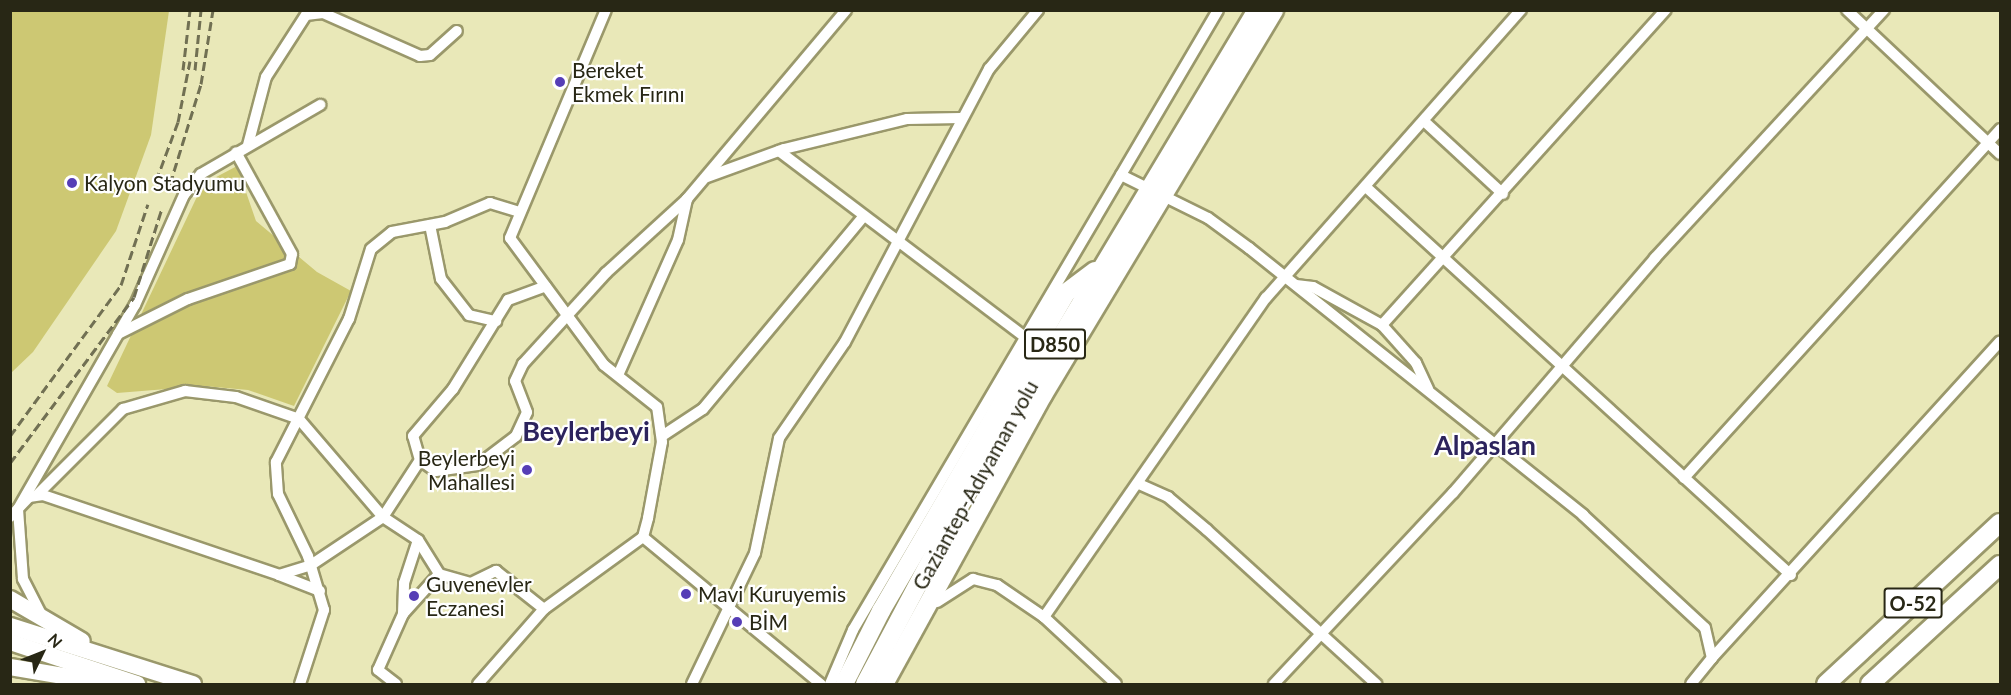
<!DOCTYPE html>
<meta charset="utf-8">
<style>
body{margin:0}
#map{position:relative;width:2011px;height:695px;overflow:hidden;background:#e9e8b8;font-family:Lato,sans-serif}
div>[style]{position:absolute}
[style*='--x']{left:calc(var(--x)*1px);top:calc(var(--y)*1px);width:calc(var(--w)*1px);rotate:calc(var(--a)*1deg)}
.green>*{inset:0;background:#cdc873}
.roads{filter:drop-shadow(2px 0 #9a986b) drop-shadow(-2px 0 #9a986b) drop-shadow(0 2px #9a986b) drop-shadow(0 -2px #9a986b)}
.street>*{height:10px;margin:-5px;padding:0 5px;transform-origin:5px;border-radius:5px;background:#fff}
.primary>*{height:16px;margin:-8px;padding:0 8px;transform-origin:8px;border-radius:8px;background:#fff}
.highway>*{height:18px;margin:-9px;padding:0 9px;transform-origin:9px;border-radius:9px;background:#fff}
.rail>*{height:3px;margin-top:-1.5px;transform-origin:0;background:repeating-linear-gradient(90deg,#717053 0 9px,transparent 0 13.5px)}
.dots>*{width:16px;height:16px;translate:-50% -50%;box-sizing:border-box;border:3px solid #fff;border-radius:50%}
span{translate:-50% -50%;white-space:nowrap;text-align:center;line-height:1.15;-webkit-text-stroke:4.5px #fff;paint-order:stroke}
.shield-label span{padding:2px 4px;background:#fff;border:2px solid;border-radius:4px;-webkit-text-stroke-width:0}
.shield-label{font-size:20px;color:#282715;font-weight:700}
.poi-label{font-size:21px;color:#282715}
.left{translate:0 -50%;text-align:left}
.right{translate:-100% -50%;text-align:right}
.street-label{font-size:21px;color:#282715}
.district-label{font-size:27px;color:#2c235d;font-weight:700}
.frame{position:absolute;inset:0;border:12px solid #282715;pointer-events:none}
.north{position:absolute;left:12px;top:623px;width:60px;height:60px;-webkit-text-stroke:4px #fff;paint-order:stroke;rotate:47deg;font-size:16px;font-weight:700;line-height:24px;text-align:center;color:#282715}
.north::after{content:'';display:block;margin:auto;width:21px;height:27px;background:#282715;clip-path:polygon(50% 0,100% 100%,50% 72%,0 100%)}
</style>
<div id="map">
<div class="green">
<div style="clip-path:polygon(11px 10px,169px 11px,151px 135px,116px 231px,33px 352px,11px 373px)"></div>
<div style="clip-path:polygon(237px 166px,256px 221px,317px 272px,351px 291px,294px 406px,248px 390px,204px 386px,117px 393px,107px 386px,203px 184px)"></div>
</div>
<div class="roads">
<div class="street">
<div style="--x:1847;--y:10;--w:210;--a:43.3"></div>
<div style="--x:1425;--y:122;--w:106;--a:42.7"></div>
<div style="--x:248;--y:145;--w:70;--a:-75.2"></div>
<div style="--x:266;--y:77;--w:74;--a:-57.2"></div>
<div style="--x:306;--y:15;--w:17;--a:-7"></div>
<div style="--x:323;--y:13;--w:106;--a:23.9"></div>
<div style="--x:420;--y:56;--w:10;--a:-6"></div>
<div style="--x:430;--y:55;--w:36;--a:-42"></div>
<div style="--x:779;--y:151;--w:307;--a:37.1"></div>
<div style="--x:1121;--y:175;--w:97;--a:26.3"></div>
<div style="--x:1208;--y:218;--w:51;--a:36.2"></div>
<div style="--x:1249;--y:248;--w:428;--a:38.6"></div>
<div style="--x:1583;--y:515;--w:166;--a:42.8"></div>
<div style="--x:1705;--y:628;--w:31;--a:77"></div>
<div style="--x:1712;--y:658;--w:33;--a:129"></div>
<div style="--x:707;--y:177;--w:82;--a:-20"></div>
<div style="--x:784;--y:149;--w:127;--a:-13.7"></div>
<div style="--x:907;--y:119;--w:54;--a:-1.1"></div>
<div style="--x:1367;--y:188;--w:574;--a:42.39"></div>
<div style="--x:430;--y:225;--w:55;--a:78.5"></div>
<div style="--x:441;--y:279;--w:46;--a:52.1"></div>
<div style="--x:469;--y:315;--w:28;--a:13"></div>
<div style="--x:1296;--y:285;--w:17;--a:7"></div>
<div style="--x:1313;--y:287;--w:79;--a:28.8"></div>
<div style="--x:1382;--y:325;--w:51;--a:48.2"></div>
<div style="--x:1416;--y:363;--w:29;--a:65"></div>
<div style="--x:1382;--y:325;--w:424;--a:-48"></div>
<div style="--x:118;--y:334;--w:78;--a:-26.6"></div>
<div style="--x:188;--y:299;--w:108;--a:-18.9"></div>
<div style="--x:290;--y:264;--w:10;--a:-79"></div>
<div style="--x:292;--y:254;--w:116;--a:-118.8"></div>
<div style="--x:619;--y:373;--w:145;--a:-66.1"></div>
<div style="--x:678;--y:240;--w:42;--a:-77.6"></div>
<div style="--x:662;--y:436;--w:49;--a:-33.4"></div>
<div style="--x:703;--y:409;--w:249;--a:-50.2"></div>
<div style="--x:420;--y:460;--w:19;--a:35"></div>
<div style="--x:436;--y:471;--w:42;--a:-8.1"></div>
<div style="--x:478;--y:465;--w:48;--a:-37.3"></div>
<div style="--x:516;--y:436;--w:26;--a:-65"></div>
<div style="--x:527;--y:412;--w:33;--a:-111"></div>
<div style="--x:515;--y:381;--w:19;--a:-65"></div>
<div style="--x:523;--y:364;--w:123;--a:-47.6"></div>
<div style="--x:606;--y:273;--w:110;--a:-42.4"></div>
<div style="--x:687;--y:199;--w:247;--a:-49.9"></div>
<div style="--x:1684;--y:478;--w:471;--a:-47.8"></div>
<div style="--x:1139;--y:484;--w:32;--a:24"></div>
<div style="--x:1168;--y:497;--w:51;--a:40.2"></div>
<div style="--x:1207;--y:530;--w:229;--a:42.3"></div>
<div style="--x:37;--y:495;--w:122;--a:-45"></div>
<div style="--x:123;--y:409;--w:65;--a:-16.2"></div>
<div style="--x:185;--y:391;--w:51;--a:6.7"></div>
<div style="--x:236;--y:397;--w:67;--a:19.2"></div>
<div style="--x:299;--y:419;--w:129;--a:49.4"></div>
<div style="--x:383;--y:517;--w:42;--a:33.3"></div>
<div style="--x:418;--y:540;--w:40;--a:58"></div>
<div style="--x:10;--y:517;--w:28;--a:-46"></div>
<div style="--x:29;--y:497;--w:14;--a:-8"></div>
<div style="--x:43;--y:495;--w:249;--a:18.7"></div>
<div style="--x:279;--y:575;--w:34;--a:-17"></div>
<div style="--x:311;--y:565;--w:87;--a:-33.7"></div>
<div style="--x:383;--y:517;--w:68;--a:-57"></div>
<div style="--x:420;--y:460;--w:25;--a:-106"></div>
<div style="--x:413;--y:436;--w:62;--a:-49.6"></div>
<div style="--x:453;--y:389;--w:105;--a:-58.3"></div>
<div style="--x:508;--y:300;--w:40;--a:-20.2"></div>
<div style="--x:643;--y:537;--w:231;--a:39.6"></div>
<div style="--x:279;--y:575;--w:44;--a:21.3"></div>
<div style="--x:937;--y:602;--w:43;--a:-32.6"></div>
<div style="--x:973;--y:579;--w:25;--a:14"></div>
<div style="--x:997;--y:585;--w:57;--a:34.2"></div>
<div style="--x:1044;--y:617;--w:98;--a:42.9"></div>
<div style="--x:403;--y:614;--w:31;--a:-88"></div>
<div style="--x:404;--y:583;--w:45;--a:-72"></div>
<div style="--x:42;--y:616;--w:42;--a:-117.2"></div>
<div style="--x:23;--y:579;--w:70;--a:-94.1"></div>
<div style="--x:18;--y:509;--w:235;--a:-60.2"></div>
<div style="--x:135;--y:305;--w:120;--a:-66"></div>
<div style="--x:184;--y:195;--w:27;--a:-51"></div>
<div style="--x:201;--y:174;--w:138;--a:-30.1"></div>
<div style="--x:1044;--y:617;--w:389;--a:-55.2"></div>
<div style="--x:1266;--y:298;--w:385;--a:-48.5"></div>
<div style="--x:1712;--y:658;--w:428;--a:-47.7"></div>
<div style="--x:300;--y:684;--w:78;--a:-72"></div>
<div style="--x:324;--y:610;--w:56;--a:-106.5"></div>
<div style="--x:308;--y:556;--w:69;--a:-115.8"></div>
<div style="--x:278;--y:494;--w:32;--a:-94"></div>
<div style="--x:276;--y:462;--w:161;--a:-63"></div>
<div style="--x:349;--y:319;--w:73;--a:-72.6"></div>
<div style="--x:371;--y:249;--w:27;--a:-39"></div>
<div style="--x:392;--y:232;--w:54;--a:-10.7"></div>
<div style="--x:445;--y:222;--w:49;--a:-22.9"></div>
<div style="--x:490;--y:203;--w:30;--a:17"></div>
<div style="--x:396;--y:684;--w:23;--a:-142"></div>
<div style="--x:378;--y:670;--w:61;--a:-65.9"></div>
<div style="--x:403;--y:614;--w:54;--a:-48"></div>
<div style="--x:439;--y:574;--w:33;--a:16"></div>
<div style="--x:471;--y:583;--w:28;--a:-26"></div>
<div style="--x:496;--y:571;--w:61;--a:38.4"></div>
<div style="--x:478;--y:684;--w:100;--a:-48.7"></div>
<div style="--x:544;--y:609;--w:122;--a:-36"></div>
<div style="--x:643;--y:537;--w:20;--a:-75"></div>
<div style="--x:648;--y:518;--w:77;--a:-79.6"></div>
<div style="--x:662;--y:442;--w:35;--a:-98"></div>
<div style="--x:657;--y:407;--w:68;--a:-141.6"></div>
<div style="--x:604;--y:365;--w:158;--a:-126.5"></div>
<div style="--x:510;--y:238;--w:247;--a:-67.2"></div>
<div style="--x:692;--y:684;--w:145;--a:-64.3"></div>
<div style="--x:755;--y:553;--w:117;--a:-78.2"></div>
<div style="--x:779;--y:438;--w:116;--a:-55.5"></div>
<div style="--x:845;--y:342;--w:309;--a:-62.2"></div>
<div style="--x:989;--y:69;--w:77;--a:-50.3"></div>
<div style="--x:830;--y:684;--w:59;--a:-66.9"></div>
<div style="--x:853;--y:630;--w:719;--a:-59.51"></div>
<div style="--x:1274;--y:684;--w:262;--a:-46.9"></div>
<div style="--x:1453;--y:493;--w:310;--a:-49.3"></div>
<div style="--x:1655;--y:258;--w:338;--a:-47.3"></div>
</div>
<div class="primary">
<div style="--x:10;--y:599;--w:83;--a:30.3"></div>
<div style="--x:10;--y:626;--w:192;--a:17.6"></div>
<div style="--x:10;--y:642;--w:134;--a:18.3"></div>
<div style="--x:10;--y:667;--w:102;--a:9.6"></div>
</div>
<div class="highway">
<div style="--x:844;--y:684;--w:82;--a:-63.1"></div>
<div style="--x:881;--y:611;--w:369;--a:-59.8"></div>
<div style="--x:1067;--y:292;--w:35;--a:-37"></div>
<div style="--x:865;--y:684;--w:208;--a:-62"></div>
<div style="--x:963;--y:500;--w:571;--a:-59.04"></div>
<div style="--x:884;--y:684;--w:330;--a:-61.2"></div>
<div style="--x:1043;--y:395;--w:449;--a:-59"></div>
<div style="--x:1826;--y:684;--w:237;--a:-42.8"></div>
<div style="--x:1870;--y:684;--w:176;--a:-42.5"></div>
</div>
</div>
<div class="rail">
<div style="--x:183;--y:70;--w:60;--a:-83.3"></div>
<div style="--x:195;--y:70;--w:60;--a:-84.3"></div>
<div style="--x:156;--y:181;--w:63;--a:-69.6"></div>
<div style="--x:178;--y:122;--w:62;--a:-78.9"></div>
<div style="--x:170;--y:184;--w:105;--a:-72.8"></div>
<div style="--x:201;--y:84;--w:75;--a:-80.8"></div>
<div style="--x:10;--y:436;--w:187;--a:-53.7"></div>
<div style="--x:121;--y:285;--w:85;--a:-71.6"></div>
<div style="--x:10;--y:463;--w:207;--a:-53.2"></div>
<div style="--x:134;--y:297;--w:93;--a:-72.5"></div>
</div>
<div class="dots">
<div style="left:560px;top:82px;background:#563eb6"></div>
<div style="left:72px;top:183px;background:#563eb6"></div>
<div style="left:527px;top:470px;background:#563eb6"></div>
<div style="left:686px;top:594px;background:#563eb6"></div>
<div style="left:414px;top:596px;background:#563eb6"></div>
<div style="left:737px;top:622px;background:#563eb6"></div>
</div>
<div class="shield-label">
<span style="left:1055px;top:344px">D850</span>
<span style="left:1913px;top:603px">O-52</span>
</div>
<div class="poi-label">
<span class="left" style="left:572px;top:82px">Bereket<br>Ekmek Fırını</span>
<span class="left" style="left:84px;top:183px">Kalyon Stadyumu</span>
<span class="right" style="left:515px;top:470px">Beylerbeyi<br>Mahallesi</span>
<span class="left" style="left:426px;top:596px">Guvenevler<br>Eczanesi</span>
<span class="left" style="left:698px;top:594px">Mavi Kuruyemis</span>
<span class="left" style="left:749px;top:622px">BİM</span>
</div>
<div class="street-label">
<span style="left:975px;top:485px;rotate:-61deg">Gaziantep-Adıyaman yolu</span>
</div>
<div class="district-label">
<span style="left:586px;top:431px">Beylerbeyi</span>
<span style="left:1485px;top:445px">Alpaslan</span>
</div>
<div class="frame"></div>
<div class="north">N</div>
</div>
